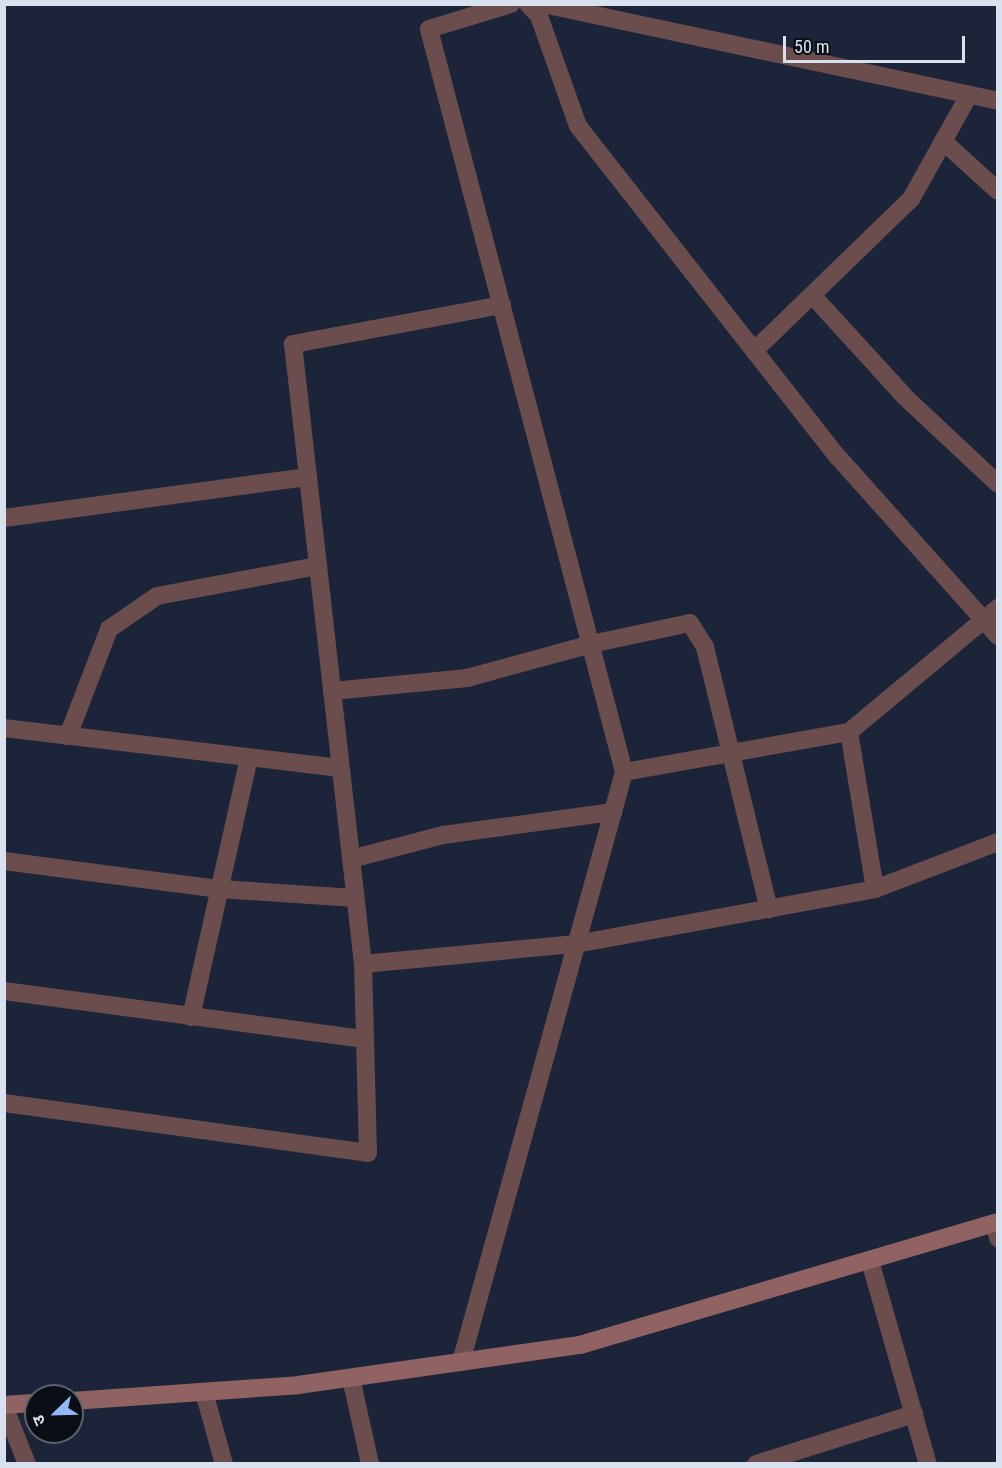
<!DOCTYPE html>
<meta charset="utf-8">
<style>
body{margin:0}
#map{position:relative;width:1002px;height:1468px;overflow:hidden;background:#1b2439;font-family:"Roboto Condensed","Noto Sans Devanagari",sans-serif}
div>[style]{position:absolute}
[style*='--x']{left:calc(var(--x)*1px);top:calc(var(--y)*1px);width:calc(var(--w)*1px);rotate:calc(var(--a)*1deg)}
.street>*{height:18px;margin:-9px;padding:0 9px;transform-origin:9px;border-radius:9px;background:#6a4d4c}
.secondary>*{height:18px;margin:-9px;padding:0 9px;transform-origin:9px;border-radius:9px;background:#906261}
span{translate:-50% -50%;white-space:nowrap;text-align:center;line-height:1.15;-webkit-text-stroke:6px #0a0e17;paint-order:stroke}
.frame{position:absolute;inset:0;border:6px solid #d9e0ee;pointer-events:none}
.north{position:absolute;left:24px;top:1384px;width:60px;height:60px;box-sizing:border-box;background:#0a0e17;border:2px solid #5d626d;border-radius:50%;rotate:247deg;font-size:16px;font-weight:700;line-height:24px;text-align:center;color:#d9e0ee}
.north::after{content:'';display:block;margin:auto;width:21px;height:27px;background:#93b7fd;clip-path:polygon(50% 0,100% 100%,50% 72%,0 100%)}
.scale{position:absolute;left:783px;top:36px;width:182px;height:27px;box-sizing:border-box;border:3px solid #d9e0ee;border-top:0;padding-left:8px;font-size:18px;line-height:21px;white-space:nowrap;color:#d9e0ee;-webkit-text-stroke:4px #0a0e17;paint-order:stroke}
</style>
<div id="map">
<div class="street">
<div style="--x:528;--y:4;--w:16;--a:47"></div>
<div style="--x:539;--y:16;--w:117;--a:70.5"></div>
<div style="--x:578;--y:126;--w:421;--a:51.9"></div>
<div style="--x:838;--y:457;--w:240;--a:48.2"></div>
<div style="--x:543;--y:4;--w:465;--a:12"></div>
<div style="--x:943;--y:141;--w:74;--a:42.3"></div>
<div style="--x:812;--y:295;--w:138;--a:47.6"></div>
<div style="--x:905;--y:397;--w:127;--a:43.1"></div>
<div style="--x:502;--y:305;--w:213;--a:169.4"></div>
<div style="--x:293;--y:344;--w:624;--a:83.56"></div>
<div style="--x:363;--y:964;--w:214;--a:-5.4"></div>
<div style="--x:576;--y:944;--w:304;--a:-10.4"></div>
<div style="--x:875;--y:889;--w:159;--a:-99.4"></div>
<div style="--x:754;--y:351;--w:219;--a:-44.1"></div>
<div style="--x:911;--y:199;--w:119;--a:-60.9"></div>
<div style="--x:4;--y:518;--w:307;--a:-7.7"></div>
<div style="--x:332;--y:691;--w:136;--a:-5.5"></div>
<div style="--x:467;--y:678;--w:129;--a:-15.3"></div>
<div style="--x:591;--y:644;--w:101;--a:-12"></div>
<div style="--x:690;--y:623;--w:28;--a:58"></div>
<div style="--x:705;--y:647;--w:270;--a:76.3"></div>
<div style="--x:4;--y:728;--w:338;--a:6.8"></div>
<div style="--x:68;--y:736;--w:115;--a:-69"></div>
<div style="--x:109;--y:629;--w:58;--a:-34.5"></div>
<div style="--x:157;--y:596;--w:164;--a:-10.6"></div>
<div style="--x:624;--y:772;--w:229;--a:-10.1"></div>
<div style="--x:849;--y:732;--w:194;--a:-39.8"></div>
<div style="--x:351;--y:859;--w:95;--a:-14.6"></div>
<div style="--x:443;--y:835;--w:172;--a:-7.7"></div>
<div style="--x:4;--y:861;--w:218;--a:7.4"></div>
<div style="--x:220;--y:889;--w:135;--a:3.8"></div>
<div style="--x:875;--y:889;--w:132;--a:-20.9"></div>
<div style="--x:4;--y:991;--w:364;--a:7.6"></div>
<div style="--x:191;--y:1017;--w:266;--a:-77.4"></div>
<div style="--x:4;--y:1103;--w:367;--a:7.8"></div>
<div style="--x:368;--y:1153;--w:189;--a:-91.5"></div>
<div style="--x:994;--y:1223;--w:16;--a:75"></div>
<div style="--x:870;--y:1261;--w:211;--a:74.1"></div>
<div style="--x:461;--y:1362;--w:612;--a:-74.56"></div>
<div style="--x:624;--y:772;--w:768;--a:-104.71"></div>
<div style="--x:429;--y:29;--w:86;--a:-17"></div>
<div style="--x:351;--y:1378;--w:88;--a:77.5"></div>
<div style="--x:204;--y:1392;--w:75;--a:74.5"></div>
<div style="--x:4;--y:1406;--w:62;--a:68.4"></div>
<div style="--x:756;--y:1464;--w:166;--a:-17.6"></div>
</div>
<div class="secondary">
<div style="--x:72;--y:1401;--w:227;--a:-4"></div>
<div style="--x:298;--y:1385;--w:285;--a:-8.1"></div>
<div style="--x:580;--y:1345;--w:436;--a:-16.4"></div>
<div style="--x:4;--y:1405;--w:32;--a:-4"></div>
</div>
<div class="frame"></div>
<div class="north">उ</div>
<div class="scale">50 m</div>
</div>
